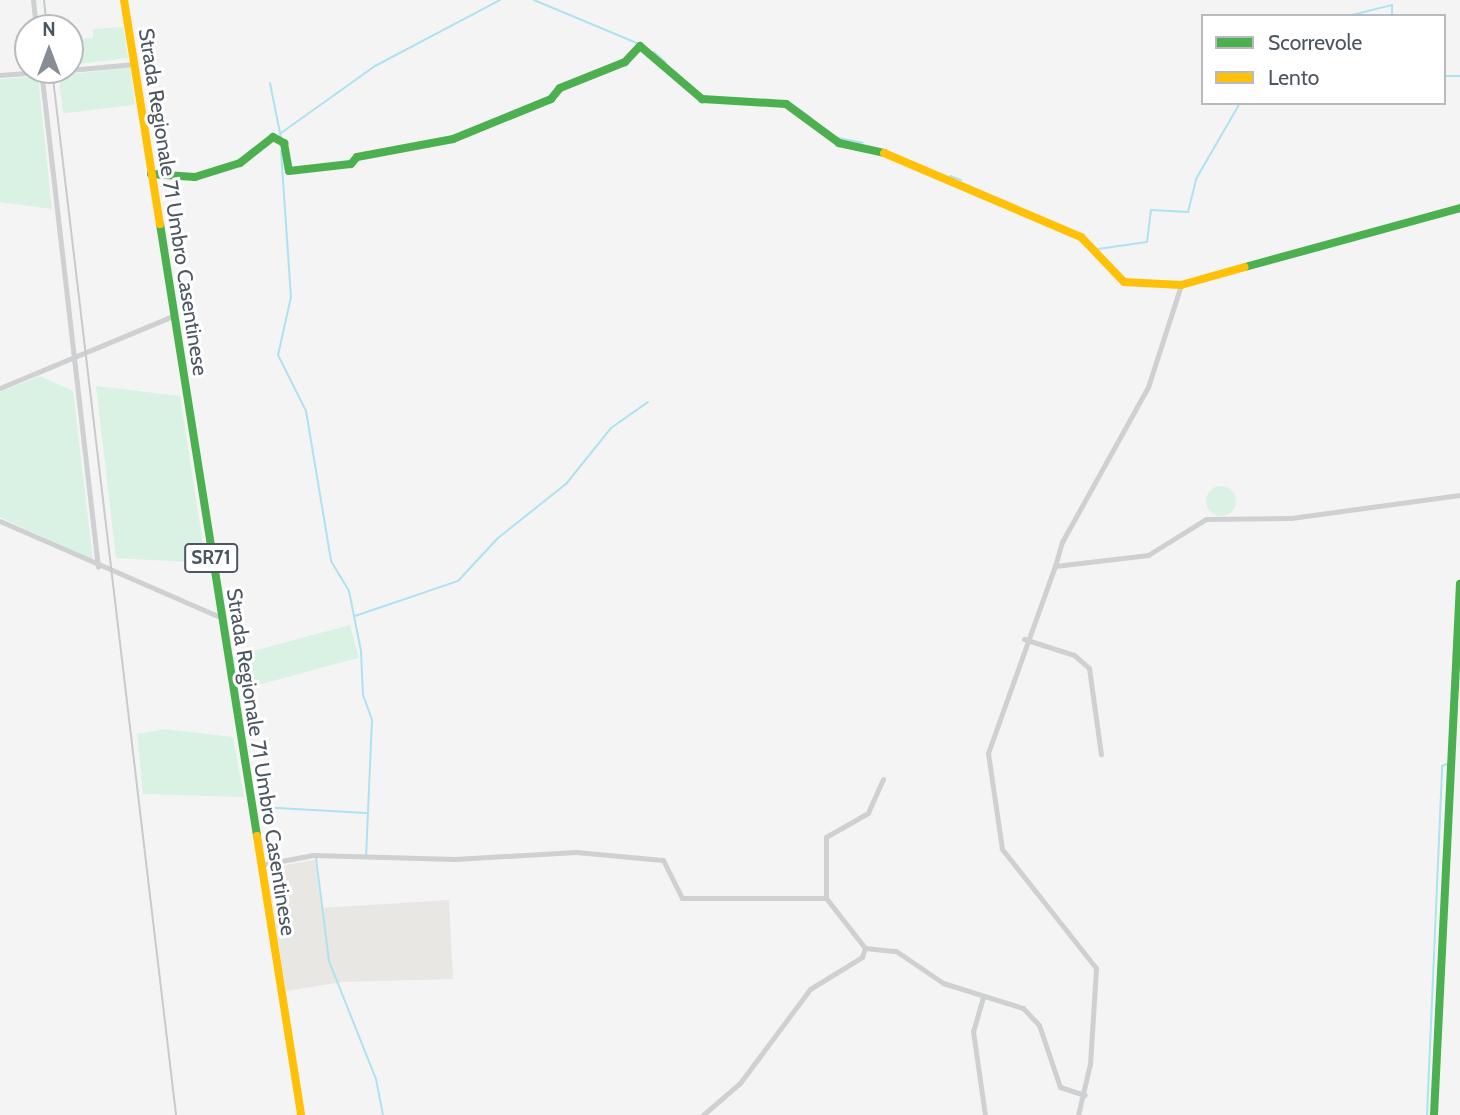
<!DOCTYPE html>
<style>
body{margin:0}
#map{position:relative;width:1460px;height:1115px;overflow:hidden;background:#f4f4f4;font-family:Cabin,sans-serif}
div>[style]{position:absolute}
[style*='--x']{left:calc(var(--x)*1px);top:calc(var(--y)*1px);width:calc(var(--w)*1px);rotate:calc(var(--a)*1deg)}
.commercial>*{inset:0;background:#e8e7e3}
.green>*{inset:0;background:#d9f2e3;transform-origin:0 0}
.round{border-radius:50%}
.stream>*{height:2px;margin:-1px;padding:0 1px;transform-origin:1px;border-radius:1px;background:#aee2f0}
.street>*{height:5px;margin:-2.5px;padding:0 2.5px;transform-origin:2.5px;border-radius:2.5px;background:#ced0d2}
.fast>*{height:8px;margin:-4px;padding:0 4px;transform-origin:4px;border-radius:4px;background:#4caf50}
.slow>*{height:8px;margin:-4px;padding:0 4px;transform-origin:4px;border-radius:4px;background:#ffc107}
.rail>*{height:2px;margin:-1px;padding:0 1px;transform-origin:1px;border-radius:1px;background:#c9cacc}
span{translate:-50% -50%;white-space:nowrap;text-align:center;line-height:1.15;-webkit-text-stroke:6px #fff;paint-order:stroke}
.shield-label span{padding:2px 5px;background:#fff;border:2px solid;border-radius:5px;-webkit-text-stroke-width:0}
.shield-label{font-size:19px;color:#4a5661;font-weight:700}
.street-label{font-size:21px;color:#4a5661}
.legend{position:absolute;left:1201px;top:14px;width:245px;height:91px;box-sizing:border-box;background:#fff;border:2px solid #b7bbc0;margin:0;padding:9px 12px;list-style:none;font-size:21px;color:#4a5661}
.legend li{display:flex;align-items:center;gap:14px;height:35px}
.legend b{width:35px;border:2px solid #b7bbc0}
.north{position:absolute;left:14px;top:14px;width:70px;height:70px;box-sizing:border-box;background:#fff;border:2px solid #b7bbc0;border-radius:50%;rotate:0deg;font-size:19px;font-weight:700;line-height:28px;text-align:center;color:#4a5661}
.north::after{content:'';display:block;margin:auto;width:24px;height:32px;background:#868d94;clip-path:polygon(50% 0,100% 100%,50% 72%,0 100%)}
</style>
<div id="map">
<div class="commercial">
<div style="clip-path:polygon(315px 860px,321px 908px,449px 900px,453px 979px,342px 982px,286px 991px,270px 890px,285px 865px)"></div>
</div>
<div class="green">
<div style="clip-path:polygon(123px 27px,128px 58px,70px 65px,70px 40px,93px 38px,93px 29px)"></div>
<div style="left:130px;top:67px;width:38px;height:72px;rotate:83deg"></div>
<div style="clip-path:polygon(38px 76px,52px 209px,0 202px,0 79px)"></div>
<div style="clip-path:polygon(40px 376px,73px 391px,93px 560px,0 517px,0 392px)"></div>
<div style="clip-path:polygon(96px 386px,180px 396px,206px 563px,116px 558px)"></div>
<div class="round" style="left:1206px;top:486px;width:30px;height:30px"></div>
<div style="left:350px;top:625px;width:34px;height:122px;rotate:75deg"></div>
<div style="clip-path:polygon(165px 729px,233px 737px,244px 797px,143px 794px,137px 734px)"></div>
</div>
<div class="stream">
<div style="--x:534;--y:0;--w:112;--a:22.7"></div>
<div style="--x:1348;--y:16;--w:45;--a:-14"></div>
<div style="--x:1392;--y:5;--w:11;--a:90"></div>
<div style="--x:654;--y:52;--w:15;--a:42"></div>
<div style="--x:1444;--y:76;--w:16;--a:0"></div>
<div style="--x:270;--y:83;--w:56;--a:78.7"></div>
<div style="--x:788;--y:101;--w:29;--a:36"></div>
<div style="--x:281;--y:133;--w:115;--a:-35.5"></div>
<div style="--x:375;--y:66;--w:141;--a:-27.8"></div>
<div style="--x:838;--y:138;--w:25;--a:11"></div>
<div style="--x:281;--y:151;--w:146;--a:86.1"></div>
<div style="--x:291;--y:297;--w:59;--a:102.6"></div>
<div style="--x:278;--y:355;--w:63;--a:63.4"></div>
<div style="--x:306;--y:411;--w:152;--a:80.5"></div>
<div style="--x:331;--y:561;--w:35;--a:59"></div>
<div style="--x:349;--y:591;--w:61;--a:78.7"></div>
<div style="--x:361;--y:651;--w:44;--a:87.4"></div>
<div style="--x:363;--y:695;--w:27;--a:70"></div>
<div style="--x:372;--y:720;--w:135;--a:92.5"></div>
<div style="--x:950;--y:176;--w:12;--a:20"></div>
<div style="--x:1098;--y:249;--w:49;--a:-8.1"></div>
<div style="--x:1147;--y:242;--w:32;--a:-83"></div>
<div style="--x:1151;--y:210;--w:37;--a:3"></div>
<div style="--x:1188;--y:212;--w:34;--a:-76"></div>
<div style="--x:1196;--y:179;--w:88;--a:-59.9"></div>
<div style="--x:355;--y:616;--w:109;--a:-18.8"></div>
<div style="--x:458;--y:581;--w:59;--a:-47.1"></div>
<div style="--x:498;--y:538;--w:87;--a:-38.5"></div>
<div style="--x:566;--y:484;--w:72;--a:-51.2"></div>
<div style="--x:611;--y:428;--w:45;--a:-35.1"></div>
<div style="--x:260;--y:807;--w:106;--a:3.2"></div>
<div style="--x:316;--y:858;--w:104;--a:82.8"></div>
<div style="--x:329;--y:961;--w:127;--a:68.3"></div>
<div style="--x:376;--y:1079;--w:37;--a:79"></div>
<div style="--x:1427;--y:1115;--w:349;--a:-87.5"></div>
<div style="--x:1442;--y:766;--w:8;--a:-23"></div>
</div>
<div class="street">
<div style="--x:33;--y:0;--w:28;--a:84"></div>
<div style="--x:41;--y:70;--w:500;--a:83.46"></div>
<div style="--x:70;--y:70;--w:64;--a:-5.4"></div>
<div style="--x:0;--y:75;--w:65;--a:-4.4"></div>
<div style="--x:0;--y:388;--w:187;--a:-22.6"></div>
<div style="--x:0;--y:521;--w:240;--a:23.6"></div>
<div style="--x:1055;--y:566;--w:25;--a:-74"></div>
<div style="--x:1062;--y:542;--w:177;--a:-61"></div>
<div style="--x:1148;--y:387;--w:107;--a:-72.1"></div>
<div style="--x:1024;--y:639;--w:52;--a:17.7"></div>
<div style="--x:1074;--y:655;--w:20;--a:41"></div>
<div style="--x:1089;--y:668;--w:87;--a:82.1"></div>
<div style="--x:883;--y:779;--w:37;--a:114"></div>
<div style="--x:868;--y:813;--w:48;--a:150.3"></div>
<div style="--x:826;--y:837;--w:61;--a:90"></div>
<div style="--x:826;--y:898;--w:63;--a:52"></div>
<div style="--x:865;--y:948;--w:31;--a:6"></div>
<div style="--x:896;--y:951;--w:57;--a:34.2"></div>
<div style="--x:943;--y:983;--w:84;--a:17.4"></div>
<div style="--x:1023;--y:1008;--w:23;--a:47"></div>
<div style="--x:1039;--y:1025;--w:65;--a:71.3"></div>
<div style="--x:1060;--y:1087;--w:26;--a:18"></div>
<div style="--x:260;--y:865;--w:54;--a:-10.7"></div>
<div style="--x:313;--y:855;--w:142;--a:1.6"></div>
<div style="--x:455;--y:859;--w:121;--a:-3.3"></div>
<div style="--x:576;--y:852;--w:87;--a:5.3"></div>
<div style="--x:663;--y:860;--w:42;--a:63.4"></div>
<div style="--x:682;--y:898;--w:144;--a:0"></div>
<div style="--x:983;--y:997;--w:35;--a:106"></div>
<div style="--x:973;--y:1031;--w:85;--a:81.9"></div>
<div style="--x:703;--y:1115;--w:49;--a:-40.9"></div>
<div style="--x:740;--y:1083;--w:117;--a:-53.3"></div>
<div style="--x:810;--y:989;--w:61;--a:-31.6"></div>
<div style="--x:862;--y:957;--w:9;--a:-72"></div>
<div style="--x:1078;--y:1115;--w:52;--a:-76.8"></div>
<div style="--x:1090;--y:1064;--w:96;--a:-86.4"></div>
<div style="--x:1096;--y:968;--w:152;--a:-128.3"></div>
<div style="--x:1002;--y:849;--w:97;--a:-98.3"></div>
<div style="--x:988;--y:753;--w:199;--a:-70.3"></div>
<div style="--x:1055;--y:566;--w:94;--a:-6.7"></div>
<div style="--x:1148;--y:555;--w:68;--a:-31.8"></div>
<div style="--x:1206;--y:519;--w:85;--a:-0.7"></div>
<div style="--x:1291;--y:518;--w:171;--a:-7.8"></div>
</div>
<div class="fast">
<div style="--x:151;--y:174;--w:44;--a:3.9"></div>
<div style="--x:195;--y:177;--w:47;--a:-17.3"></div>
<div style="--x:240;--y:163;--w:42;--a:-38.2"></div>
<div style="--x:273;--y:137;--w:13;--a:29"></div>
<div style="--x:284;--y:143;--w:28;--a:80"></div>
<div style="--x:289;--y:171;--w:62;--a:-6.4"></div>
<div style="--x:351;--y:164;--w:9;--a:-49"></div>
<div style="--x:357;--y:157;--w:98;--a:-10.6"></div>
<div style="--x:453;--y:139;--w:106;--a:-22.2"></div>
<div style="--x:551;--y:99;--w:14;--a:-51"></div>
<div style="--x:560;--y:88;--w:70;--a:-21.8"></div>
<div style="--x:625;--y:62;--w:22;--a:-47"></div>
<div style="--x:640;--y:46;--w:82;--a:40.5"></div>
<div style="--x:702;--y:99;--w:84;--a:3.4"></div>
<div style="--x:786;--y:104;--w:66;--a:36.3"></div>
<div style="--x:839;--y:143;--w:46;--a:12.5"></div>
<div style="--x:160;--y:224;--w:620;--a:80.99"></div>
<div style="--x:1245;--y:267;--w:223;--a:-15.3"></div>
<div style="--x:1434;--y:1115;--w:532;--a:-87.2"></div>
</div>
<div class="slow">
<div style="--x:124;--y:0;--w:227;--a:80.9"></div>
<div style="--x:884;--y:153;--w:214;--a:23.1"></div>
<div style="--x:1081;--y:237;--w:62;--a:46.3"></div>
<div style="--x:1124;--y:282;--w:57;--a:3"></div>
<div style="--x:1181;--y:285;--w:66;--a:-15.7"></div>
<div style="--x:257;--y:836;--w:282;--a:81"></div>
</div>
<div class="rail">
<div style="--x:44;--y:0;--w:28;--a:84"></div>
<div style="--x:52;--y:70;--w:1052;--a:83.23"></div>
</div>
<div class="shield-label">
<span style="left:211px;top:558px">SR71</span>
</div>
<div class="street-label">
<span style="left:173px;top:202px;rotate:81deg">Strada Regionale 71 Umbro Casentinese</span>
<span style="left:261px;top:762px;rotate:81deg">Strada Regionale 71 Umbro Casentinese</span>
</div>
<ul class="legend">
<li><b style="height:9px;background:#4caf50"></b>Scorrevole</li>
<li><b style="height:9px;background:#ffc107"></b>Lento</li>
</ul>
<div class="north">N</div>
</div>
